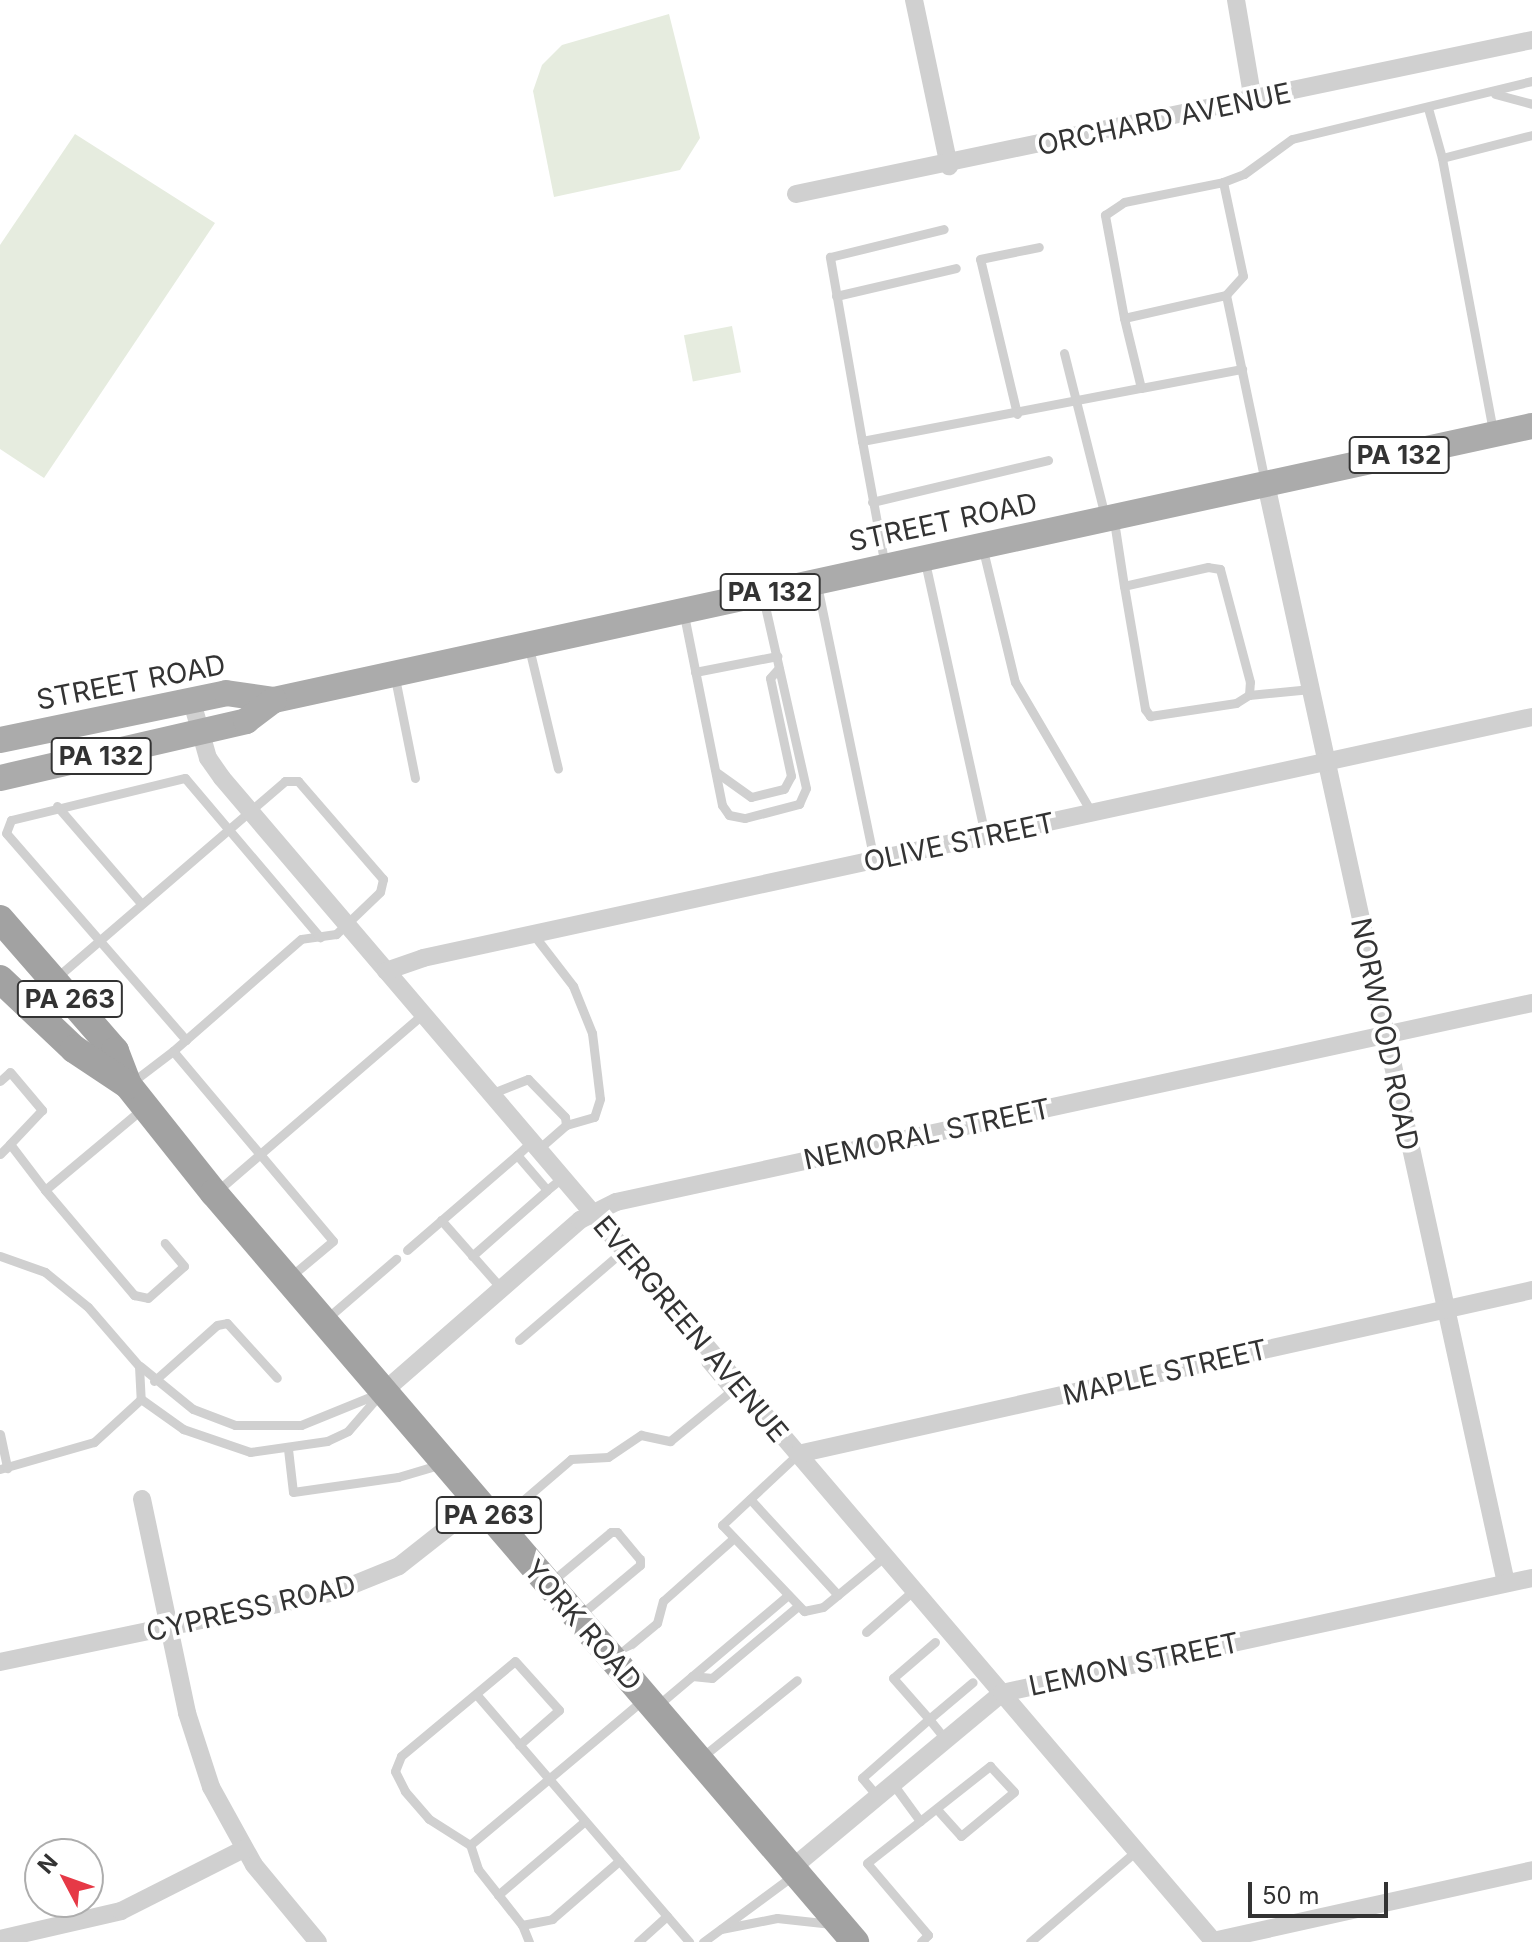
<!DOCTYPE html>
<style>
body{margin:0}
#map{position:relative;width:1532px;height:1942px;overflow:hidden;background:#fff;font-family:Inter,sans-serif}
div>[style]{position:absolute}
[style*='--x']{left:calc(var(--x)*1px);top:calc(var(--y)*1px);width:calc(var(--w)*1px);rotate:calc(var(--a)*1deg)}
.green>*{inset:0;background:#e6ecdf;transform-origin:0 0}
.service>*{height:9px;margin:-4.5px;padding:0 4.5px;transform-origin:4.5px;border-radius:4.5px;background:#d0d0d0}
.minor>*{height:18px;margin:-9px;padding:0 9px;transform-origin:9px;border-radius:9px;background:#d0d0d0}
.primary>*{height:26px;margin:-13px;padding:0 13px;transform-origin:13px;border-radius:13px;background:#ababab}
.trunk>*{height:28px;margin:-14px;padding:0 14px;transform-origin:14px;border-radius:14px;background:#a2a2a2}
span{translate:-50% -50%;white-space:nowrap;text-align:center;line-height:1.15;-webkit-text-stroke:8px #fff;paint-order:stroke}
.shield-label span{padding:2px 6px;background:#fff;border:2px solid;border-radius:6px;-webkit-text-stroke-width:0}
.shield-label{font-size:26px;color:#333;font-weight:700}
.street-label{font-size:28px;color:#333}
.north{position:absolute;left:24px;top:1838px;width:80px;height:80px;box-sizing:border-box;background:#fff;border:2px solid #adadad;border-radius:50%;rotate:311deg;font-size:22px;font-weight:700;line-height:32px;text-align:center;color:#333}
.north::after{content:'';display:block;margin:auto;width:28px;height:36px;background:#e63946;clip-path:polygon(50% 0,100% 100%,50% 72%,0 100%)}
.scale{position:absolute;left:1248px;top:1882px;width:140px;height:36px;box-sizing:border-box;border:4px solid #333;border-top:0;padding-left:10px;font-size:24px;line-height:28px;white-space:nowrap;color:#333;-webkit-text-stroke:6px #fff;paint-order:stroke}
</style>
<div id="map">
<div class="green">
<div style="clip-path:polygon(669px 14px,700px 138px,680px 170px,554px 197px,533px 91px,542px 65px,562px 45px)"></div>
<div style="clip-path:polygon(75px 134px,215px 223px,44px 478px,0 449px,0 245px)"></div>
<div style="left:732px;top:326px;width:47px;height:49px;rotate:79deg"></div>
</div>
<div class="service">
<div style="--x:1495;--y:94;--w:38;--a:15"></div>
<div style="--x:1428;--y:108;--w:52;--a:74.4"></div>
<div style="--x:1223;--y:182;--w:22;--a:-21"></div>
<div style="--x:1244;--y:174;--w:59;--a:-36.1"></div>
<div style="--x:1292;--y:139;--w:247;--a:-13.6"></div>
<div style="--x:836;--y:296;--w:123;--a:-13.1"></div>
<div style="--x:1124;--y:318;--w:105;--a:-100.5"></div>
<div style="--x:1105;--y:215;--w:23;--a:-34"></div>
<div style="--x:1124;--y:202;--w:101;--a:-11.4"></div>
<div style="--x:1223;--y:182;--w:96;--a:78"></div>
<div style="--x:1243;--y:276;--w:25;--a:132"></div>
<div style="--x:1064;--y:353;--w:168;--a:75.9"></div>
<div style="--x:1141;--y:388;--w:103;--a:-10.7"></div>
<div style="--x:1017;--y:414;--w:159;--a:-103.4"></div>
<div style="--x:980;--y:259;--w:60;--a:-11.5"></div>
<div style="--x:1493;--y:431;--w:278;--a:-100.6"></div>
<div style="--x:1442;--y:158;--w:93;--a:-14.3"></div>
<div style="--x:862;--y:441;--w:187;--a:-99.9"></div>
<div style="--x:830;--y:257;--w:117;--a:-13.8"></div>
<div style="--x:872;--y:502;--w:181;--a:-13.4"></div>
<div style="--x:1114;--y:521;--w:66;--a:81.3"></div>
<div style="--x:1124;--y:586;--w:125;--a:80.3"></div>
<div style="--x:1145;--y:709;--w:9;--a:54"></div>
<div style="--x:1150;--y:716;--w:87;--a:-8.6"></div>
<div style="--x:1236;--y:703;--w:15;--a:-32"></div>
<div style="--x:1249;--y:695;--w:13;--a:-86"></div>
<div style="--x:1250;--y:682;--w:117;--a:-104.9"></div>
<div style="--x:1220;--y:569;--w:12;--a:-171"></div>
<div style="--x:1208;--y:567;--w:86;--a:167.3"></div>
<div style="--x:983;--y:550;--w:136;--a:76.4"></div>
<div style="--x:1015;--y:682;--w:152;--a:59.6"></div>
<div style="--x:925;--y:562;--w:280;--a:77.6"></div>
<div style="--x:885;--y:566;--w:127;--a:-100.4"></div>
<div style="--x:862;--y:441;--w:284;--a:-10.8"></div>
<div style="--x:1141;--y:388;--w:72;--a:-103.7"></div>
<div style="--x:1124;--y:318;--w:105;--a:-12.7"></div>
<div style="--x:1226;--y:295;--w:190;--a:78.2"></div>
<div style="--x:817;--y:585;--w:281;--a:78.3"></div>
<div style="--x:684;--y:615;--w:194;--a:78.7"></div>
<div style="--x:722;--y:805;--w:12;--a:55"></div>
<div style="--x:729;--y:815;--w:16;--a:11"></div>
<div style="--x:745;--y:818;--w:56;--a:-14.5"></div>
<div style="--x:799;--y:804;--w:17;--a:-66"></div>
<div style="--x:806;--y:788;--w:196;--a:-102.7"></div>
<div style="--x:529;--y:648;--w:124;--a:76.5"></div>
<div style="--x:695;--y:672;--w:84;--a:-11"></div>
<div style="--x:395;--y:678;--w:102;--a:78.7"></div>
<div style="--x:1249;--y:695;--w:62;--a:-5.5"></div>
<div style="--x:716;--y:772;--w:43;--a:35.5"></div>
<div style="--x:751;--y:797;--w:34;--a:-14"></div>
<div style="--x:784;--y:789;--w:15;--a:-62"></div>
<div style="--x:791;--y:776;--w:100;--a:-102.1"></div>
<div style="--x:770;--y:678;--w:13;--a:-48"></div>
<div style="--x:57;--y:806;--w:127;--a:49.2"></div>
<div style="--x:533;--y:934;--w:66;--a:52.4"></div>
<div style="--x:573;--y:986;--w:51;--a:68"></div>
<div style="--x:592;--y:1033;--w:66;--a:83.1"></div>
<div style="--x:600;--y:1099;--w:19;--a:108"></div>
<div style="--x:594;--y:1117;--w:29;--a:164"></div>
<div style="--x:56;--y:978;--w:302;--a:-40.7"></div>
<div style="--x:285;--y:781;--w:13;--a:0"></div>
<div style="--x:298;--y:781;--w:130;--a:49.1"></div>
<div style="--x:383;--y:879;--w:13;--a:103"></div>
<div style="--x:380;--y:892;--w:61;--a:136.3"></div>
<div style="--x:336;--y:934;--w:35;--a:172"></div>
<div style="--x:301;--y:939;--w:170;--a:138.8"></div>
<div style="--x:186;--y:1040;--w:274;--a:-131"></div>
<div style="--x:6;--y:833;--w:14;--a:-69"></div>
<div style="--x:11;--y:820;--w:179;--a:-13.6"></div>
<div style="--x:185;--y:778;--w:209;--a:49.7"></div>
<div style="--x:0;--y:1081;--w:13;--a:-42"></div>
<div style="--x:10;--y:1072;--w:50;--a:49.9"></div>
<div style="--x:42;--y:1110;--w:47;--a:133.3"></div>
<div style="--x:131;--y:1083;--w:53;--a:-37.3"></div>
<div style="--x:173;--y:1051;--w:248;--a:49.9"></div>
<div style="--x:333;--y:1241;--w:56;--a:140.1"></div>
<div style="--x:490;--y:1094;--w:41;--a:-21.5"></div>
<div style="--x:528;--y:1079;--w:53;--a:45.8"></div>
<div style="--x:565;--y:1117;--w:8;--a:83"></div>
<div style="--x:566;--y:1125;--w:37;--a:139"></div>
<div style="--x:538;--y:1149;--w:10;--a:-151"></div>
<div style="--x:529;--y:1144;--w:16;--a:137"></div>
<div style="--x:517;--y:1155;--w:46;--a:49.4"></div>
<div style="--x:547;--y:1190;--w:19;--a:-39"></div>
<div style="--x:0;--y:1154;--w:14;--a:-45"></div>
<div style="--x:10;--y:1144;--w:58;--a:52.7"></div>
<div style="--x:45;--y:1190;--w:126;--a:-39.9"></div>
<div style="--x:45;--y:1190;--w:138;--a:49.7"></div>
<div style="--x:134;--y:1295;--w:14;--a:12"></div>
<div style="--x:148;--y:1298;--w:48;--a:-41.6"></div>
<div style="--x:184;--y:1266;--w:30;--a:-130"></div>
<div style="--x:216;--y:1192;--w:273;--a:-40.7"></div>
<div style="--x:441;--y:1220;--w:91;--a:48.6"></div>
<div style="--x:407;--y:1250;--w:145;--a:-40.8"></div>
<div style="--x:0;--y:1256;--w:48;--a:19.6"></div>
<div style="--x:45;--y:1272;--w:55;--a:39.1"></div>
<div style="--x:88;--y:1307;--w:78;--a:49.2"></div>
<div style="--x:139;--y:1366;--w:33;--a:87"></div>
<div style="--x:141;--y:1399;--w:64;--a:137.5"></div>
<div style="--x:94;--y:1442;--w:98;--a:164"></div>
<div style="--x:472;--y:1256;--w:100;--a:-41.3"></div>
<div style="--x:325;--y:1320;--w:94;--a:-40.7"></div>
<div style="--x:519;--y:1340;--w:138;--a:-40.6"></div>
<div style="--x:140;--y:1366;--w:68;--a:39.1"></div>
<div style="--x:193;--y:1409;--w:45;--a:20.9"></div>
<div style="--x:235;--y:1425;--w:66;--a:0"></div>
<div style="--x:301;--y:1425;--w:85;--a:-22.1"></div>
<div style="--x:154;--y:1381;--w:84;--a:-41.6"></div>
<div style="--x:217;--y:1325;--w:10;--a:-11"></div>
<div style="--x:227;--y:1323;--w:74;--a:47.7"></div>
<div style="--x:141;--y:1399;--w:52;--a:35.5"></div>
<div style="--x:183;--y:1429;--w:71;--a:18.9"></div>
<div style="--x:250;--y:1452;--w:78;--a:-8.1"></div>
<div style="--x:327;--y:1441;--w:23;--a:-25"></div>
<div style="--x:348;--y:1431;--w:49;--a:-49.1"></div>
<div style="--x:0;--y:1434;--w:35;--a:78"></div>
<div style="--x:288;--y:1449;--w:43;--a:83.4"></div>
<div style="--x:293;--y:1492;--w:106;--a:-8.1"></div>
<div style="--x:398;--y:1477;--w:46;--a:-16.5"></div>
<div style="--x:798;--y:1454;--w:104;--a:136.9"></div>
<div style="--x:722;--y:1525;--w:119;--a:46.4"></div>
<div style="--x:804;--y:1611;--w:19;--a:-12"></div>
<div style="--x:823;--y:1607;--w:80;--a:-39.4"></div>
<div style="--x:750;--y:1499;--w:130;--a:47.5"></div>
<div style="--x:499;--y:1521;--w:95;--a:-40.7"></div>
<div style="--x:571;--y:1459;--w:37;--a:-3"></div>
<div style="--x:608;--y:1457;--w:40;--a:-34"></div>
<div style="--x:641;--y:1435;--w:30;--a:12"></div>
<div style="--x:670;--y:1441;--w:77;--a:-39.2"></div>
<div style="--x:730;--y:1392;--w:38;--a:-130"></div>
<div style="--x:706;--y:1363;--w:11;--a:-41"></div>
<div style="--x:551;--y:1582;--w:78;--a:-39.8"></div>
<div style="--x:611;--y:1532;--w:6;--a:0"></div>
<div style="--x:617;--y:1532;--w:35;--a:50"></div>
<div style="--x:640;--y:1559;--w:6;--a:90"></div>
<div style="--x:640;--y:1565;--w:78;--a:140.2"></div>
<div style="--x:866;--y:1632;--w:64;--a:-41.2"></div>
<div style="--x:935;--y:1642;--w:55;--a:139.4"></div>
<div style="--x:893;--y:1678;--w:55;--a:48.7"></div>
<div style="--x:929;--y:1719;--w:57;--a:-40.1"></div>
<div style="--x:616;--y:1657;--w:53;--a:-39.7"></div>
<div style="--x:657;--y:1623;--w:23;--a:-75"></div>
<div style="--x:663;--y:1601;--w:95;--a:-41.6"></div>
<div style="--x:692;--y:1676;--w:20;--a:6"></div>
<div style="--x:712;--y:1678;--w:111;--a:-39.9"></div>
<div style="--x:476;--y:1694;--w:327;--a:49.3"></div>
<div style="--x:658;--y:1705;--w:169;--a:-40.2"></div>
<div style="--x:702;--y:1757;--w:122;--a:-39"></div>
<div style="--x:893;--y:1784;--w:46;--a:53.9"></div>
<div style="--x:878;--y:1797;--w:25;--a:-130"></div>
<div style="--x:862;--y:1778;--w:89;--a:-41.4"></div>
<div style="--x:929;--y:1719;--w:27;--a:51"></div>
<div style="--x:470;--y:1845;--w:49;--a:-147.6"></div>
<div style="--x:429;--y:1819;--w:37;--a:-131"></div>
<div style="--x:405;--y:1791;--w:22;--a:-117"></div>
<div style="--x:395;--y:1771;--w:16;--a:-68"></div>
<div style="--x:401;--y:1756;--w:148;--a:-39.8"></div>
<div style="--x:515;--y:1661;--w:66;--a:48.1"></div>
<div style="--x:559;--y:1710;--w:53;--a:138.8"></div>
<div style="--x:498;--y:1895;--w:114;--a:-40.4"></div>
<div style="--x:522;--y:1925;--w:31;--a:-11"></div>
<div style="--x:552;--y:1919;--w:89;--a:-40.9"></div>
<div style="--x:721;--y:1929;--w:57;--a:-11.1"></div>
<div style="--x:777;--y:1918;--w:55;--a:6.2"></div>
<div style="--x:529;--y:1942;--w:18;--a:-112"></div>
<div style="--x:522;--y:1925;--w:71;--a:-128.2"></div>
<div style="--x:478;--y:1869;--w:25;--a:-108"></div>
<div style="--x:470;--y:1845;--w:226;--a:-40"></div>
<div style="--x:638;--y:1942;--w:39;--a:-42"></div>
<div style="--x:703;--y:1942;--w:113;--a:-36.4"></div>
<div style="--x:921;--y:1942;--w:10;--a:-45"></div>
<div style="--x:928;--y:1935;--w:94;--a:-130.3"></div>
<div style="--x:867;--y:1863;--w:157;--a:-38.3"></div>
<div style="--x:990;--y:1766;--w:35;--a:47"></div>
<div style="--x:1014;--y:1792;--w:69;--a:140.3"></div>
<div style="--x:961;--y:1836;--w:36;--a:-132"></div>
<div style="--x:1030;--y:1942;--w:140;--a:-40.6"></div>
</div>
<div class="minor">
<div style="--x:914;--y:0;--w:170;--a:78.1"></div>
<div style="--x:1236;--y:0;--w:101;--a:80.4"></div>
<div style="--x:796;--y:194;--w:752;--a:-11.82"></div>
<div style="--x:1266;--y:484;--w:1125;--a:77.68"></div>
<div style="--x:192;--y:702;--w:58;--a:74.1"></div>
<div style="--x:208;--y:758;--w:24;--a:55"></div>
<div style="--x:222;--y:778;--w:1529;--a:49.56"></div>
<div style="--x:386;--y:971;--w:39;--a:-19"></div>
<div style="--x:423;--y:958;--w:1135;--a:-12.26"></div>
<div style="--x:383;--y:1392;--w:262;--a:-41.1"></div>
<div style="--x:580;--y:1220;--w:40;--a:-26.6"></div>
<div style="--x:616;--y:1202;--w:937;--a:-12.26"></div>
<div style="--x:798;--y:1454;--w:752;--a:-12.59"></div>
<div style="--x:142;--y:1499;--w:219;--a:78.1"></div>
<div style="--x:187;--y:1713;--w:78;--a:72"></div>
<div style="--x:211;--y:1787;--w:89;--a:61.1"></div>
<div style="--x:254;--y:1865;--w:100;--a:50.3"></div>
<div style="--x:0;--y:1662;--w:342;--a:-11.8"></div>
<div style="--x:335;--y:1592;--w:69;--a:-22.1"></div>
<div style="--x:399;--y:1566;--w:102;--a:-38.2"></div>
<div style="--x:792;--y:1868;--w:273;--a:-39.8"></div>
<div style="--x:1002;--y:1693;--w:542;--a:-12.24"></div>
<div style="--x:0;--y:1939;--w:124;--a:-13"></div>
<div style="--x:121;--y:1911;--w:138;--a:-26.8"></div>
<div style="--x:1213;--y:1941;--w:327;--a:-12.5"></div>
</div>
<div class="primary">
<div style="--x:0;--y:740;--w:231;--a:-11.7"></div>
<div style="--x:226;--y:693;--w:49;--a:8.3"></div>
<div style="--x:274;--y:700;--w:1287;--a:-12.29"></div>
<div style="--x:0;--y:778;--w:253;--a:-13"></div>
<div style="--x:246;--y:721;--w:35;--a:-37"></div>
</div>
<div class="trunk">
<div style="--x:0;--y:919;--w:175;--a:48.9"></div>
<div style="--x:115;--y:1051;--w:36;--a:69"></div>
<div style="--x:128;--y:1085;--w:138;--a:51.5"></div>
<div style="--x:214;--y:1193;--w:986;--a:49.44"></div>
<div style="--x:0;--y:979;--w:102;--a:43.4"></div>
<div style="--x:74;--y:1049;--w:65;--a:33.7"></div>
</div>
<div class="shield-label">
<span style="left:1399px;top:455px">PA 132</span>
<span style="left:770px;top:592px">PA 132</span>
<span style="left:101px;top:756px">PA 132</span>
<span style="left:70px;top:999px">PA 263</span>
<span style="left:489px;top:1515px">PA 263</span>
</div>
<div class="street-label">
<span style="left:1164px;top:119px;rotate:-12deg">ORCHARD AVENUE</span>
<span style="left:943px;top:522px;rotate:-12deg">STREET ROAD</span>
<span style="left:131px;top:682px;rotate:-11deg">STREET ROAD</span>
<span style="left:959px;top:842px;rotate:-12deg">OLIVE STREET</span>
<span style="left:1385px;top:1034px;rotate:78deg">NORWOOD ROAD</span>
<span style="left:927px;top:1134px;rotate:-12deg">NEMORAL STREET</span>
<span style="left:691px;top:1329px;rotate:50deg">EVERGREEN AVENUE</span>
<span style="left:1165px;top:1372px;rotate:-13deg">MAPLE STREET</span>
<span style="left:251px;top:1608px;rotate:-13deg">CYPRESS ROAD</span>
<span style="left:583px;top:1625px;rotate:49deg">YORK ROAD</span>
<span style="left:1134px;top:1664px;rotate:-12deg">LEMON STREET</span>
</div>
<div class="north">N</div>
<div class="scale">50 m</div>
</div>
